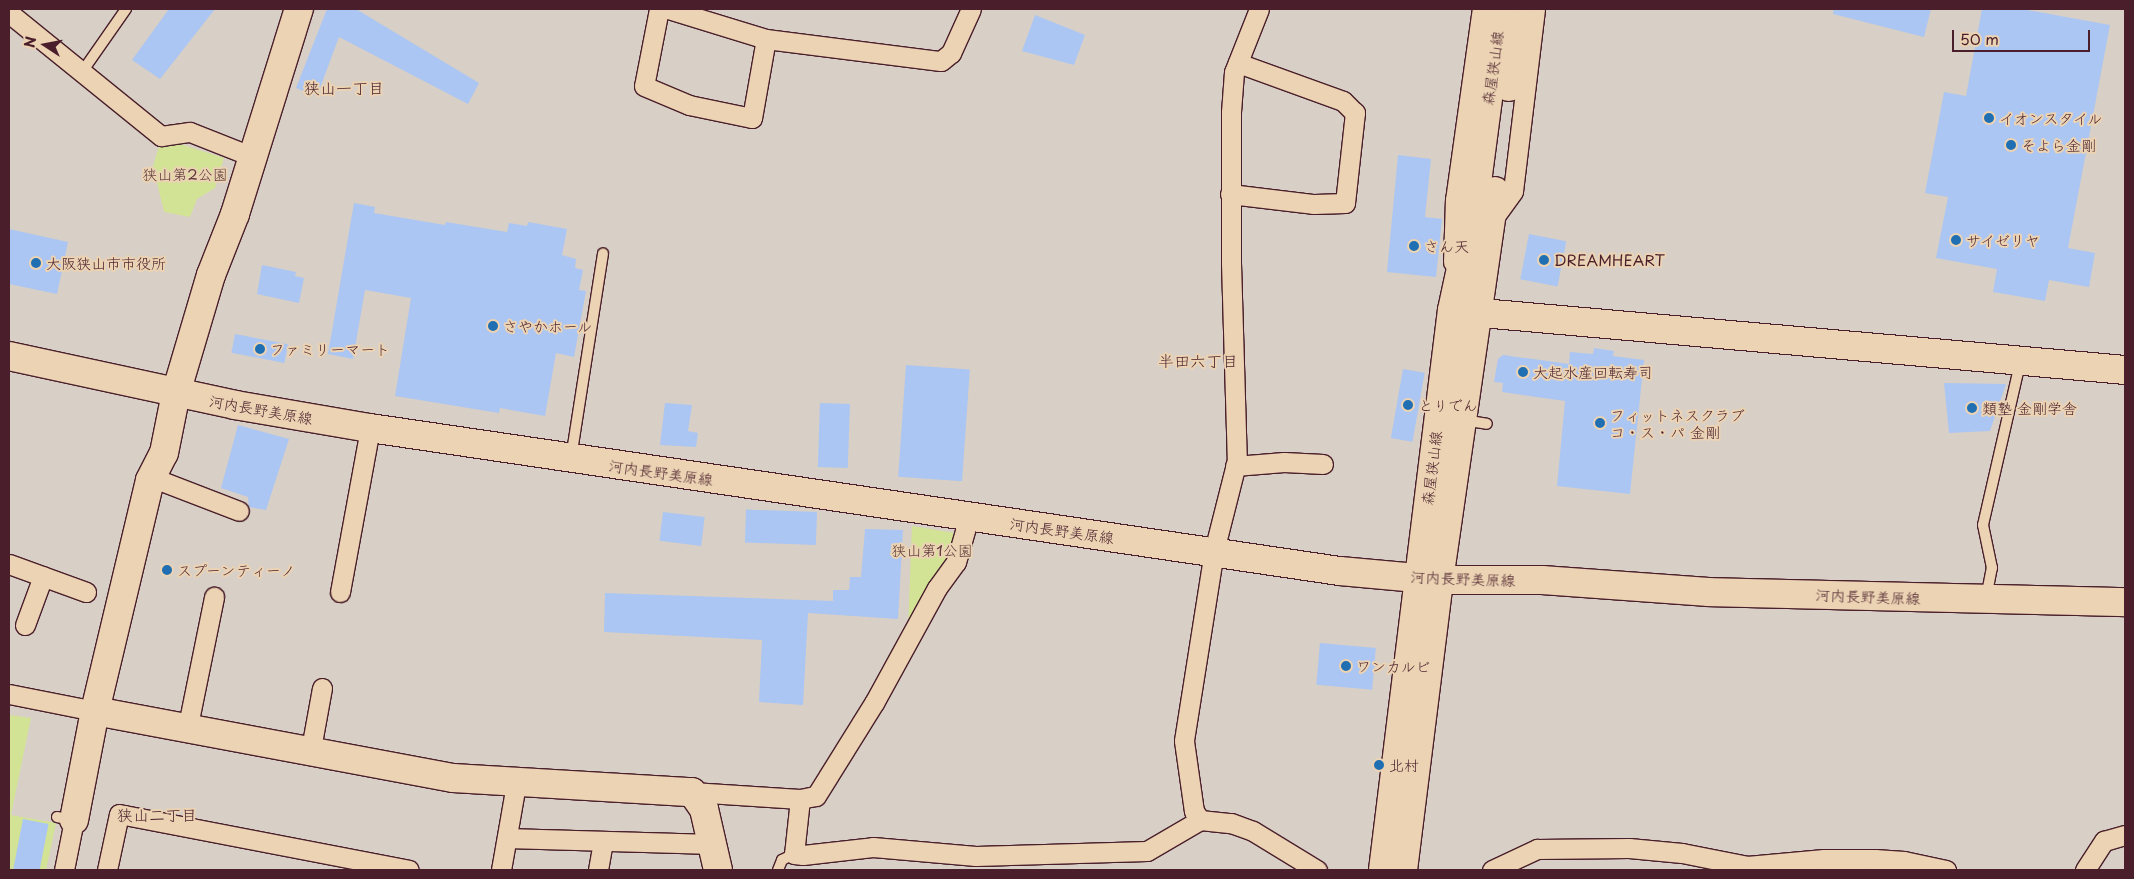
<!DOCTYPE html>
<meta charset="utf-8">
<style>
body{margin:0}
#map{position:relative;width:2134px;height:879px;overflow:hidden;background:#d8cfc6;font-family:"Playpen Sans","Klee One",sans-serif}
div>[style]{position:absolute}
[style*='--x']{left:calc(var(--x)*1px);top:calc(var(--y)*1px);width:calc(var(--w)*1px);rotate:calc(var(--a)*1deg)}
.green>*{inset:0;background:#d3e396}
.building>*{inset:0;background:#abc6f3;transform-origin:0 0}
.roads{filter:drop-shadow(1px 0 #4a1f2b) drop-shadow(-1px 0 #4a1f2b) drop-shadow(0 1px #4a1f2b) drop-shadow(0 -1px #4a1f2b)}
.lane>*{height:10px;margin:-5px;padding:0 5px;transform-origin:5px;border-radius:5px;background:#ebd3b3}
.street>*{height:19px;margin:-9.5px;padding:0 9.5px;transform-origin:9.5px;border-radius:9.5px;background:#ebd3b3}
.secondary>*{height:28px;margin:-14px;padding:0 14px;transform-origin:14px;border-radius:14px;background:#ebd3b3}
.dots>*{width:14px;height:14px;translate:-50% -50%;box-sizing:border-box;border:2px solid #ebd3b3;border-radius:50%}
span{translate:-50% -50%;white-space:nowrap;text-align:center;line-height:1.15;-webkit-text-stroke:4px #ebd3b3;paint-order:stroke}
.street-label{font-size:15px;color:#4a1f2b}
.poi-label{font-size:15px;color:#4a1f2b}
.left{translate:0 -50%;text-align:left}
.park-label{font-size:15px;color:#5f3c3b}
.neighbourhood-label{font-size:16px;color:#4a1f2b}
.frame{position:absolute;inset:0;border:10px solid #4a1f2b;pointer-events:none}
.north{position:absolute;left:20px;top:20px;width:50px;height:50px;-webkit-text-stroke:4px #ebd3b3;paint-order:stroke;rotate:281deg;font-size:14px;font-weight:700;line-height:20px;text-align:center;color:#4a1f2b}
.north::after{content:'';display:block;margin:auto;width:18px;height:22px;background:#4a1f2b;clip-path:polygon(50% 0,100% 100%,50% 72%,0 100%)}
.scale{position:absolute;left:1952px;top:30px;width:138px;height:22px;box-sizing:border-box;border:2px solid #4a1f2b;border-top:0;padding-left:6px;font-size:15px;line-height:18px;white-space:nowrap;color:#4a1f2b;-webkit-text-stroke:4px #ebd3b3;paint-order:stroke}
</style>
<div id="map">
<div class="green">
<div style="clip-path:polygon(177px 143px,224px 158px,215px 188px,197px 199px,190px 217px,164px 212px,153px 166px,159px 146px)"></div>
<div style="clip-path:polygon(912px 526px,961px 534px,953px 555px,908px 628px)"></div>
<div style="clip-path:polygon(9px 715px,31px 718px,11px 815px,56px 823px,46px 870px,9px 870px)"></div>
</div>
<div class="building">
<div style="clip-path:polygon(169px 9px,215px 9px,160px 79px,132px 60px)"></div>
<div style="clip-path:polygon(327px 9px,356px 9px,479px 83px,468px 104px,339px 37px,317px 96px,296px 88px)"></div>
<div style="clip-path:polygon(1834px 9px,1931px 9px,1924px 37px,1833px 14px)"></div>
<div style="clip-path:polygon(1982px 9px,2022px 9px,2110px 25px,2068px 248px,2095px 253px,2089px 287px,2049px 280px,2045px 301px,1993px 292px,1997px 269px,1936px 258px,1948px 197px,1925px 193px,1944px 92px,1966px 96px)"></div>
<div style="clip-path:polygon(1035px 15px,1085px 35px,1074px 65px,1022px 51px)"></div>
<div style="clip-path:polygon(1398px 155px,1431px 159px,1425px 217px,1442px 219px,1436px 277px,1387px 272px)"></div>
<div style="clip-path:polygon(354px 203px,375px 207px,374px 213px,445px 225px,446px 222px,507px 232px,509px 223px,527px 226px,528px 222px,567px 229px,562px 255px,576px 259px,575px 268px,583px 270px,579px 290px,586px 291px,574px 357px,556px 353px,545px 416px,500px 408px,499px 413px,395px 396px,411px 298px,365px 290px,353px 359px,328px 354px)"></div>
<div style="clip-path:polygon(9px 229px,68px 242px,57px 294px,9px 284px)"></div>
<div style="left:1529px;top:234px;width:38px;height:46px;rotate:11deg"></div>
<div style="clip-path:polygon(262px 265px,296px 272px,295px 276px,304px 278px,299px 303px,257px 294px)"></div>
<div style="left:235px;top:334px;width:54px;height:19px;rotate:11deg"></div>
<div style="clip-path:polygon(1594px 348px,1614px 351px,1613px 356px,1644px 360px,1630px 494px,1557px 486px,1565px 401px,1502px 392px,1503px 383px,1494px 382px,1498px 359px,1503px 355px,1569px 364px,1570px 352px,1593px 354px)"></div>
<div style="left:906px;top:365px;width:64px;height:112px;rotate:4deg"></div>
<div style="left:1403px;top:369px;width:22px;height:70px;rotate:10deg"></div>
<div style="clip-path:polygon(1944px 383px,2006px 384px,1990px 431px,1949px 433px)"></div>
<div style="clip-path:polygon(665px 403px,692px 405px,688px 431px,698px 433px,696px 447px,660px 445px)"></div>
<div style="left:820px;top:403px;width:30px;height:64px;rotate:2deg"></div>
<div style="clip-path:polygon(238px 425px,289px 439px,266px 510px,249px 507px,248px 497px,221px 488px)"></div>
<div style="left:663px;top:512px;width:42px;height:29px;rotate:7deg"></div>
<div style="left:817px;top:512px;width:33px;height:71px;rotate:92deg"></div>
<div style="clip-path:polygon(865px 529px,903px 530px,898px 619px,808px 613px,803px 705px,759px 702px,762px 640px,604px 632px,605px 593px,833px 601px,833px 590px,849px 590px,850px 577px,861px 577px)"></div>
<div style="left:1320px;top:643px;width:56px;height:42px;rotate:5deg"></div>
<div style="left:23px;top:819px;width:26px;height:52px;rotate:11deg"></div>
</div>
<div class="roads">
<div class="lane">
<div style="--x:82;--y:72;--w:77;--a:-55.1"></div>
<div style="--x:1463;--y:420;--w:24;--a:9"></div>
<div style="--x:571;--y:458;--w:207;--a:-81.1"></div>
<div style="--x:1986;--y:598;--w:31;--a:-79"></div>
<div style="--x:1992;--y:568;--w:44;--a:-101.8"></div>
<div style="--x:1983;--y:525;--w:166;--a:-77.1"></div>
<div style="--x:57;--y:817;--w:16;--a:11"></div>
<div style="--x:778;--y:870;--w:11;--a:-68"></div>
<div style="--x:782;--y:860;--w:13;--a:-27"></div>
</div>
<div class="street">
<div style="--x:659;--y:9;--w:78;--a:101"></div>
<div style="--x:644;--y:86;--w:49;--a:22.9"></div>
<div style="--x:689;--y:105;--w:64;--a:11.7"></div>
<div style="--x:752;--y:118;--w:80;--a:-80"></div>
<div style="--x:668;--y:9;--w:102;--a:17"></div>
<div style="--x:766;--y:39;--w:176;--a:7.2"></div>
<div style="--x:941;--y:61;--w:13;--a:-39"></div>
<div style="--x:951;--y:53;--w:48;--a:-65.6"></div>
<div style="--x:1259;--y:9;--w:68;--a:111.6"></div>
<div style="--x:1234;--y:72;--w:40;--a:94.3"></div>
<div style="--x:1231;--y:112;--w:151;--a:90"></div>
<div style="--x:1231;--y:263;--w:197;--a:88.3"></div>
<div style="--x:1237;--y:460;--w:94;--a:104.2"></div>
<div style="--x:1214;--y:551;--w:192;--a:99"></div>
<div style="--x:1184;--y:741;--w:71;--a:81.9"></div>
<div style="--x:1194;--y:811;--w:11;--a:56"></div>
<div style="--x:1200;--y:820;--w:31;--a:6"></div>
<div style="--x:1231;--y:823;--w:23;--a:20"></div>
<div style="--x:1253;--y:831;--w:75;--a:31.4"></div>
<div style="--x:9;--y:13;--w:196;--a:39"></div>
<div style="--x:161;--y:136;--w:29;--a:-8"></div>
<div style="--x:190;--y:132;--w:68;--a:21.6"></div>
<div style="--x:1230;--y:194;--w:85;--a:6.8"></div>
<div style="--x:1314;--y:204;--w:31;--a:-2"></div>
<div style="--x:1345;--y:203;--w:91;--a:-83.7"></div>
<div style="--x:1355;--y:113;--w:17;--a:-135"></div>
<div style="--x:1343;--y:101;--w:112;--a:-160.1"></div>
<div style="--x:1493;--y:219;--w:34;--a:-54"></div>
<div style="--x:1513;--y:191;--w:183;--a:-83.1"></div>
<div style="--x:1453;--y:262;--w:62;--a:-88.2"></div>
<div style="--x:1455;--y:200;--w:193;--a:-82"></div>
<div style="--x:1235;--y:466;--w:49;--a:-4.7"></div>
<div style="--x:1284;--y:462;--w:39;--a:3"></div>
<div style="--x:151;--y:477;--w:94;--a:21.1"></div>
<div style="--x:9;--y:564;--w:82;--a:20"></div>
<div style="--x:340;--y:592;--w:167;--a:-79.6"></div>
<div style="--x:25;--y:625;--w:52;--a:-69.8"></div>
<div style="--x:9;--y:694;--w:88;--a:11.2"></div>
<div style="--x:187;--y:730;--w:136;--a:-78.5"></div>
<div style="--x:310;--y:754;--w:67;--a:-79.7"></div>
<div style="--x:692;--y:792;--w:108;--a:3.7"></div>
<div style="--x:800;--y:799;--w:55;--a:96.2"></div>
<div style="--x:794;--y:854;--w:9;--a:6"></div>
<div style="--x:803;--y:855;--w:70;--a:-6.5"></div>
<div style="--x:873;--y:847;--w:103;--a:5"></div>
<div style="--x:976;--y:856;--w:171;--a:-1.7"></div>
<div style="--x:1147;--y:851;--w:61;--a:-30.3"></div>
<div style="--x:800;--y:799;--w:16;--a:-11"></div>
<div style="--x:816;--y:796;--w:110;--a:-58.1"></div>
<div style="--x:874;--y:703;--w:131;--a:-61.3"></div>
<div style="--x:937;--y:588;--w:32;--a:-54"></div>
<div style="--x:956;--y:562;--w:47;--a:-73.9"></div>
<div style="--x:507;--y:838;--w:205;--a:1.7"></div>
<div style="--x:64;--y:870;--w:51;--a:-78.7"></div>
<div style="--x:107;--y:870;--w:57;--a:-77.9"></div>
<div style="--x:119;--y:814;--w:295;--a:10.9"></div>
<div style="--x:501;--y:870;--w:87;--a:-80.1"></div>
<div style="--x:598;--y:870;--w:29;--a:-80"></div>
<div style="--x:1492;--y:870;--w:50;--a:-25"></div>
<div style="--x:1537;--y:849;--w:92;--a:-0.6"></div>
<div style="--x:1629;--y:848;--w:53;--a:5.4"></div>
<div style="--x:1682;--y:853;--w:66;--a:11.3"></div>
<div style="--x:1747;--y:866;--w:77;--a:-5.2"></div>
<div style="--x:1824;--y:859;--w:51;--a:0"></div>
<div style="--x:1875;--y:859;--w:29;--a:4"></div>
<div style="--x:1904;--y:861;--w:43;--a:12.1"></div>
<div style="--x:2085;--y:870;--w:35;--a:-57"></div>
<div style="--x:2104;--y:841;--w:22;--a:-16"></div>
</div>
<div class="secondary">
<div style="--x:1509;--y:87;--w:79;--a:-82"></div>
<div style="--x:1459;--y:311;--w:669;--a:5.06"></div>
<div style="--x:9;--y:356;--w:231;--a:12.2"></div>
<div style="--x:235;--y:405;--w:137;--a:9.7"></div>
<div style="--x:370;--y:428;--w:980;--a:8.39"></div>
<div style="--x:1340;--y:571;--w:99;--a:5.2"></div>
<div style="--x:1439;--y:580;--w:103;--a:0"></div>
<div style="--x:1542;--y:580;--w:167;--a:4.1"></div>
<div style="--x:1709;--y:592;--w:416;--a:1.4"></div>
<div style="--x:95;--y:711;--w:364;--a:10.6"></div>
<div style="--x:453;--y:778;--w:239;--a:3.4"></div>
<div style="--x:692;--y:792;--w:21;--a:55"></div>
<div style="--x:704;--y:809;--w:63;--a:77.1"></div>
<div style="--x:74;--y:820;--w:111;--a:-79.1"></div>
<div style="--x:95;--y:711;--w:237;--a:-76.6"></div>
<div style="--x:150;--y:480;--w:30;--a:-63"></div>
<div style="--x:164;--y:453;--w:61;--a:-78.7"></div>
<div style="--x:176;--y:393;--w:123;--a:-73.5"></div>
<div style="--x:211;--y:275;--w:66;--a:-68.5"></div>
<div style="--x:235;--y:214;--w:215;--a:-72.7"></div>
<div style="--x:1383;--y:870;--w:564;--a:-82.98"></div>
<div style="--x:1452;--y:310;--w:99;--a:-77.8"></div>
<div style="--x:1473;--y:213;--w:206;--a:-82.5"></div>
<div style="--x:1403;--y:870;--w:292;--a:-82.9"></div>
<div style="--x:1439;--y:580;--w:393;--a:-81.8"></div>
</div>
</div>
<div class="dots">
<div style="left:1989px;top:118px;background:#1f6fb2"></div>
<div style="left:2011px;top:145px;background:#1f6fb2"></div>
<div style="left:1956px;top:240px;background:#1f6fb2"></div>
<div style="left:1414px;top:246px;background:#1f6fb2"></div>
<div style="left:1544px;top:260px;background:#1f6fb2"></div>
<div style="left:36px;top:263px;background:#1f6fb2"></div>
<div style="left:493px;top:326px;background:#1f6fb2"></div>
<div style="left:260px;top:349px;background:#1f6fb2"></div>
<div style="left:1523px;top:372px;background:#1f6fb2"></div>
<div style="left:1408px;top:405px;background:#1f6fb2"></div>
<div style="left:1972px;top:408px;background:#1f6fb2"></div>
<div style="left:1600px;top:423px;background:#1f6fb2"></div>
<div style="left:167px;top:570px;background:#1f6fb2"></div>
<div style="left:1346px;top:666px;background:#1f6fb2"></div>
<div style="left:1379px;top:765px;background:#1f6fb2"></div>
</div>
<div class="street-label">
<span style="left:1492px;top:68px;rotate:-82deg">森屋狭山線</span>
<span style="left:261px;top:409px;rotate:10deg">河内長野美原線</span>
<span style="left:1431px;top:468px;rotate:-83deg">森屋狭山線</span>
<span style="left:661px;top:472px;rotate:8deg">河内長野美原線</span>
<span style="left:1062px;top:530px;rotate:8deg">河内長野美原線</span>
<span style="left:1463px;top:578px;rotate:2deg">河内長野美原線</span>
<span style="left:1868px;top:596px;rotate:2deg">河内長野美原線</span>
</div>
<div class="poi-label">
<span class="left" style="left:1999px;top:118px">イオンスタイル</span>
<span class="left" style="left:2021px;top:145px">そよら金剛</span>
<span class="left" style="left:1966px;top:240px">サイゼリヤ</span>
<span class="left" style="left:1424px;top:246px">さん天</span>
<span class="left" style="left:1554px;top:260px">DREAMHEART</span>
<span class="left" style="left:46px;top:263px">大阪狭山市市役所</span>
<span class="left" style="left:503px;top:326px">さやかホール</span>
<span class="left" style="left:270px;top:349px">ファミリーマート</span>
<span class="left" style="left:1533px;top:372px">大起水産回転寿司</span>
<span class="left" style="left:1418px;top:405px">とりでん</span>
<span class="left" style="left:1982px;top:408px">類塾 金剛学舎</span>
<span class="left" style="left:1610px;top:423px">フィットネスクラブ<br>コ・ス・パ 金剛</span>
<span class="left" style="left:177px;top:570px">スプーンティーノ</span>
<span class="left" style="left:1356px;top:666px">ワンカルビ</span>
<span class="left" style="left:1389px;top:765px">北村</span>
</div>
<div class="park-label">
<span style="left:185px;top:174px">狭山第2公園</span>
<span style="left:932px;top:550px">狭山第1公園</span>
</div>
<div class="neighbourhood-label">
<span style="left:344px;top:87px">狭山一丁目</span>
<span style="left:1198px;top:360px">半田六丁目</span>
<span style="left:157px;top:814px">狭山二丁目</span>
</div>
<div class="frame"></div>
<div class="north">N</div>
<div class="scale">50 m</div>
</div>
